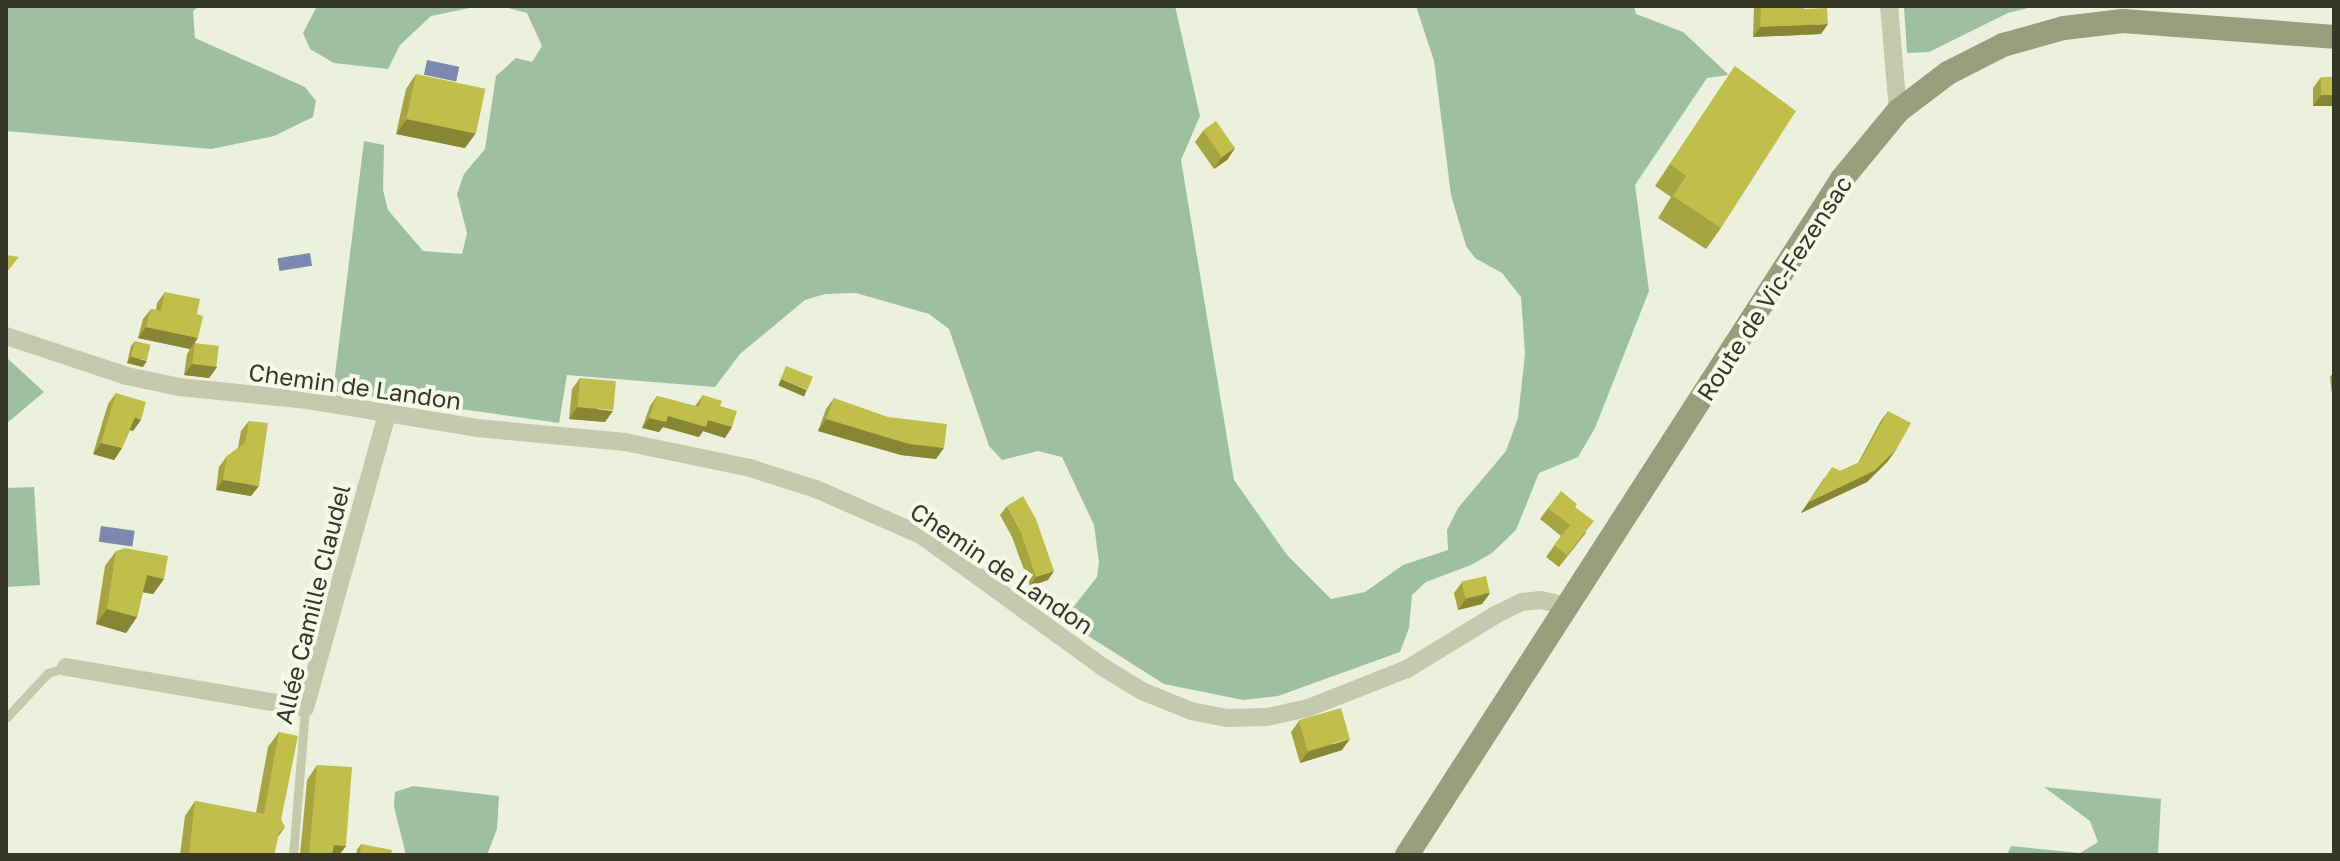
<!DOCTYPE html>
<meta charset="utf-8">
<style>
body{margin:0}
#map{position:relative;width:2340px;height:861px;overflow:hidden;background:#ecf1dd;font-family:"Golos Text",sans-serif}
div>[style]{position:absolute}
[style*='--x']{left:calc(var(--x)*1px);top:calc(var(--y)*1px);width:calc(var(--w)*1px);rotate:calc(var(--a)*1deg)}
.green>*{inset:0;background:#9ec0a0}
.water>*{inset:0;background:#7d88ae;transform-origin:0 0}
.lane>*{height:9px;margin:-4.5px;padding:0 4.5px;transform-origin:4.5px;border-radius:4.5px;background:#c3c9aa}
.street>*{height:18px;margin:-9px;padding:0 9px;transform-origin:9px;border-radius:9px;background:#c3c9aa}
.secondary>*{height:24px;margin:-12px;padding:0 12px;transform-origin:12px;border-radius:12px;background:#9a9d7b}
.wall>*{inset:0;background:#a6a440}
.shaded-wall>*{inset:0;background:#878634;transform-origin:0 0}
.building>*{inset:0;background:#c1bf4b;transform-origin:0 0}
span{translate:-50% -50%;white-space:nowrap;text-align:center;line-height:1.15;-webkit-text-stroke:8px #f5f9ea;paint-order:stroke}
.street-label{font-size:24px;color:#363729}
.frame{position:absolute;inset:0;border:8px solid #363729;pointer-events:none}
</style>
<div id="map">
<div class="green">
<div style="clip-path:polygon(6px 6px,199px 6px,193px 11px,195px 38px,305px 87px,316px 101px,313px 117px,274px 136px,211px 149px,6px 131px)"></div>
<div style="clip-path:polygon(317px 6px,479px 6px,431px 16px,400px 45px,388px 69px,334px 63px,310px 49px,303px 33px)"></div>
<div style="clip-path:polygon(500px 6px,1175px 6px,1200px 116px,1181px 160px,1234px 480px,1287px 555px,1331px 599px,1365px 592px,1403px 565px,1448px 550px,1447px 530px,1458px 508px,1506px 451px,1518px 418px,1525px 354px,1521px 297px,1502px 273px,1475px 258px,1466px 246px,1451px 195px,1434px 61px,1416px 6px,1634px 6px,1636px 14px,1683px 32px,1729px 75px,1707px 78px,1635px 185px,1649px 291px,1595px 428px,1578px 457px,1539px 473px,1516px 530px,1492px 553px,1471px 565px,1426px 582px,1412px 595px,1409px 628px,1400px 652px,1278px 696px,1243px 700px,1164px 684px,1063px 620px,1097px 577px,1099px 562px,1094px 525px,1062px 457px,1038px 451px,1002px 460px,989px 446px,949px 329px,929px 314px,856px 293px,825px 294px,805px 300px,740px 354px,715px 387px,567px 375px,559px 423px,333px 391px,364px 141px,384px 145px,383px 190px,388px 210px,423px 251px,462px 254px,467px 233px,457px 194px,464px 174px,485px 149px,496px 76px,516px 58px,532px 62px,542px 46px,527px 13px)"></div>
<div style="clip-path:polygon(1904px 6px,2036px 6px,2008px 13px,1929px 52px,1907px 53px)"></div>
<div style="clip-path:polygon(6px 357px,44px 392px,6px 424px)"></div>
<div style="clip-path:polygon(34px 487px,40px 585px,6px 587px,6px 488px)"></div>
<div style="clip-path:polygon(413px 786px,499px 796px,497px 829px,487px 855px,406px 855px,394px 807px,395px 792px)"></div>
<div style="clip-path:polygon(2044px 787px,2161px 799px,2158px 855px,2007px 855px,2011px 846px,2080px 853px,2098px 842px,2090px 821px)"></div>
</div>
<div class="water">
<div style="left:427px;top:60px;width:33px;height:15px;rotate:12deg"></div>
<div style="left:310px;top:253px;width:13px;height:33px;rotate:81deg"></div>
<div style="left:101px;top:526px;width:34px;height:16px;rotate:8deg"></div>
</div>
<div class="lane">
<div style="--x:6;--y:718;--w:62;--a:-47"></div>
<div style="--x:48;--y:673;--w:19;--a:-18"></div>
<div style="--x:293;--y:855;--w:147;--a:-85.3"></div>
</div>
<div class="street">
<div style="--x:1889;--y:6;--w:105;--a:85.1"></div>
<div style="--x:6;--y:336;--w:127;--a:18.3"></div>
<div style="--x:127;--y:376;--w:53;--a:11.9"></div>
<div style="--x:179;--y:387;--w:130;--a:5.8"></div>
<div style="--x:308;--y:400;--w:171;--a:9.4"></div>
<div style="--x:477;--y:428;--w:149;--a:5.4"></div>
<div style="--x:625;--y:442;--w:128;--a:11.7"></div>
<div style="--x:750;--y:468;--w:69;--a:17.7"></div>
<div style="--x:816;--y:489;--w:115;--a:23.7"></div>
<div style="--x:921;--y:535;--w:223;--a:36"></div>
<div style="--x:1101;--y:666;--w:48;--a:31.4"></div>
<div style="--x:1142;--y:691;--w:53;--a:22.2"></div>
<div style="--x:1191;--y:711;--w:37;--a:11"></div>
<div style="--x:1227;--y:718;--w:40;--a:-1.4"></div>
<div style="--x:1267;--y:717;--w:42;--a:-12.4"></div>
<div style="--x:1308;--y:708;--w:106;--a:-21.5"></div>
<div style="--x:1407;--y:669;--w:105;--a:-31.4"></div>
<div style="--x:1497;--y:614;--w:28;--a:-26"></div>
<div style="--x:1522;--y:602;--w:19;--a:-6"></div>
<div style="--x:1541;--y:600;--w:28;--a:13"></div>
<div style="--x:66;--y:667;--w:242;--a:9.7"></div>
<div style="--x:305;--y:708;--w:304;--a:-74.4"></div>
</div>
<div class="secondary">
<div style="--x:1407;--y:855;--w:804;--a:-57.24"></div>
<div style="--x:1842;--y:179;--w:88;--a:-50.5"></div>
<div style="--x:1898;--y:111;--w:63;--a:-37.2"></div>
<div style="--x:1948;--y:73;--w:62;--a:-27"></div>
<div style="--x:2003;--y:45;--w:63;--a:-15.6"></div>
<div style="--x:2064;--y:28;--w:59;--a:-6.8"></div>
<div style="--x:2123;--y:21;--w:212;--a:4.3"></div>
</div>
<div class="wall">
<div style="clip-path:polygon(1754px 6px,1804px 6px,1804px 9px,1821px 34px,1753px 37px)"></div>
<div style="clip-path:polygon(1735px 66px,1721px 228px,1706px 249px,1658px 218px,1671px 197px,1655px 186px)"></div>
<div style="clip-path:polygon(416px 74px,465px 148px,396px 134px,406px 89px)"></div>
<div style="clip-path:polygon(2321px 77px,2334px 77px,2334px 106px,2313px 106px,2313px 88px)"></div>
<div style="clip-path:polygon(1203px 131px,1235px 148px,1227px 160px,1214px 169px,1195px 142px)"></div>
<div style="clip-path:polygon(165px 292px,197px 314px,195px 343px,217px 367px,209px 378px,184px 375px,187px 354px,190px 349px,138px 338px,143px 319px,151px 309px,156px 310px,157px 303px)"></div>
<div style="clip-path:polygon(135px 341px,143px 367px,127px 363px,131px 346px)"></div>
<div style="clip-path:polygon(2334px 371px,2334px 411px,2330px 377px)"></div>
<div style="clip-path:polygon(580px 378px,605px 422px,569px 419px,572px 389px)"></div>
<div style="clip-path:polygon(116px 393px,133px 431px,130px 430px,122px 448px,114px 460px,93px 454px,108px 404px)"></div>
<div style="clip-path:polygon(703px 395px,720px 406px,732px 427px,725px 438px,703px 431px,699px 437px,663px 427px,659px 432px,642px 428px,650px 406px,657px 396px,695px 406px)"></div>
<div style="clip-path:polygon(834px 398px,936px 459px,901px 455px,818px 431px,826px 409px)"></div>
<div style="clip-path:polygon(1888px 411px,1888px 461px,1867px 482px,1801px 513px,1824px 478px,1858px 463px,1880px 422px)"></div>
<div style="clip-path:polygon(249px 421px,251px 496px,216px 490px,219px 467px,227px 456px,238px 448px,241px 431px)"></div>
<div style="clip-path:polygon(1007px 506px,1048px 580px,1030px 586px,1012px 537px,1000px 515px)"></div>
<div style="clip-path:polygon(1575px 507px,1586px 533px,1559px 567px,1546px 557px,1561px 536px,1540px 519px,1548px 508px)"></div>
<div style="clip-path:polygon(116px 551px,164px 579px,153px 594px,143px 592px,137px 617px,126px 633px,96px 624px,105px 566px)"></div>
<div style="clip-path:polygon(1462px 582px,1490px 593px,1482px 604px,1458px 610px,1454px 593px)"></div>
<div style="clip-path:polygon(1299px 721px,1342px 750px,1300px 763px,1291px 732px)"></div>
<div style="clip-path:polygon(279px 732px,281px 820px,285px 827px,278px 837px,274px 855px,180px 855px,185px 816px,195px 801px,256px 813px,268px 747px)"></div>
<div style="clip-path:polygon(317px 765px,346px 846px,339px 855px,300px 855px,307px 780px)"></div>
<div style="clip-path:polygon(361px 844px,391px 855px,356px 855px,357px 850px)"></div>
</div>
<div class="shaded-wall">
<div style="clip-path:polygon(1828px 24px,1821px 34px,1753px 37px,1760px 27px)"></div>
<div style="clip-path:polygon(2321px 95px,2334px 95px,2334px 106px,2313px 106px)"></div>
<div style="clip-path:polygon(407px 119px,476px 133px,465px 148px,396px 134px)"></div>
<div style="clip-path:polygon(1235px 148px,1227px 160px,1214px 169px,1222px 157px)"></div>
<div style="clip-path:polygon(146px 327px,198px 338px,190px 349px,138px 338px)"></div>
<div style="clip-path:polygon(131px 357px,147px 361px,143px 367px,127px 363px)"></div>
<div style="clip-path:polygon(192px 364px,217px 367px,209px 378px,184px 375px)"></div>
<div style="left:781px;top:379px;width:28px;height:7px;rotate:23deg"></div>
<div style="clip-path:polygon(577px 407px,613px 411px,605px 422px,569px 419px)"></div>
<div style="clip-path:polygon(668px 416px,708px 420px,732px 427px,725px 438px,703px 431px,699px 437px,663px 427px,659px 432px,642px 428px,649px 418px)"></div>
<div style="clip-path:polygon(135px 417px,141px 420px,133px 431px,127px 429px)"></div>
<div style="clip-path:polygon(826px 419px,944px 448px,936px 459px,901px 455px,818px 431px)"></div>
<div style="clip-path:polygon(101px 443px,122px 448px,114px 460px,93px 454px)"></div>
<div style="clip-path:polygon(1896px 450px,1888px 461px,1867px 482px,1801px 513px,1809px 502px)"></div>
<div style="clip-path:polygon(223px 480px,259px 486px,251px 496px,216px 490px)"></div>
<div style="clip-path:polygon(1054px 571px,1048px 580px,1030px 586px,1036px 577px)"></div>
<div style="clip-path:polygon(147px 575px,164px 579px,153px 594px,136px 591px)"></div>
<div style="clip-path:polygon(1490px 593px,1482px 604px,1458px 610px,1466px 599px)"></div>
<div style="clip-path:polygon(107px 609px,137px 617px,126px 633px,96px 624px)"></div>
<div style="clip-path:polygon(1350px 739px,1342px 750px,1300px 763px,1308px 752px)"></div>
<div style="clip-path:polygon(334px 845px,346px 846px,339px 855px,327px 855px)"></div>
</div>
<div class="building">
<div style="clip-path:polygon(1761px 6px,1804px 6px,1804px 9px,1827px 8px,1828px 24px,1760px 27px)"></div>
<div style="clip-path:polygon(1735px 66px,1796px 111px,1721px 228px,1673px 196px,1686px 176px,1670px 164px)"></div>
<div style="left:416px;top:74px;width:71px;height:46px;rotate:12deg"></div>
<div style="left:2321px;top:77px;width:13px;height:18px"></div>
<div style="left:1216px;top:121px;width:33px;height:16px;rotate:55deg"></div>
<div style="clip-path:polygon(6px 255px,19px 257px,6px 273px)"></div>
<div style="clip-path:polygon(165px 292px,200px 299px,197px 314px,203px 316px,198px 338px,146px 327px,151px 309px,161px 311px)"></div>
<div style="left:135px;top:341px;width:16px;height:16px;rotate:14deg"></div>
<div style="left:195px;top:343px;width:24px;height:21px;rotate:7deg"></div>
<div style="left:786px;top:366px;width:29px;height:14px;rotate:22deg"></div>
<div style="left:580px;top:378px;width:36px;height:29px;rotate:5deg"></div>
<div style="clip-path:polygon(116px 393px,146px 402px,141px 420px,135px 417px,122px 448px,101px 443px)"></div>
<div style="clip-path:polygon(703px 395px,722px 401px,720px 406px,737px 411px,732px 427px,708px 420px,706px 427px,668px 416px,666px 422px,649px 418px,657px 396px,699px 407px)"></div>
<div style="clip-path:polygon(834px 398px,888px 417px,947px 424px,944px 448px,909px 444px,826px 419px)"></div>
<div style="clip-path:polygon(1888px 411px,1911px 423px,1896px 450px,1874px 471px,1809px 502px,1832px 467px,1841px 471px,1860px 462px)"></div>
<div style="clip-path:polygon(249px 421px,268px 423px,259px 486px,223px 480px,227px 456px,245px 443px)"></div>
<div style="clip-path:polygon(1561px 491px,1577px 504px,1575px 507px,1594px 521px,1567px 555px,1554px 545px,1570px 525px,1548px 508px)"></div>
<div style="clip-path:polygon(1023px 496px,1036px 519px,1054px 571px,1036px 577px,1019px 527px,1007px 506px)"></div>
<div style="clip-path:polygon(125px 548px,168px 556px,164px 579px,147px 575px,137px 617px,107px 609px,116px 551px)"></div>
<div style="left:1486px;top:576px;width:17px;height:25px;rotate:77deg"></div>
<div style="left:1341px;top:708px;width:32px;height:44px;rotate:74deg"></div>
<div style="clip-path:polygon(279px 732px,298px 736px,281px 820px,285px 827px,279px 832px,274px 855px,200px 855px,189px 853px,195px 801px,264px 814px)"></div>
<div style="clip-path:polygon(317px 765px,352px 767px,346px 846px,334px 845px,332px 855px,309px 855px)"></div>
<div style="clip-path:polygon(361px 844px,392px 850px,391px 855px,360px 855px)"></div>
</div>
<div class="street-label">
<span style="left:1774px;top:288px;rotate:-57deg">Route de Vic-Fezensac</span>
<span style="left:355px;top:386px;rotate:8deg">Chemin de Landon</span>
<span style="left:1002px;top:568px;rotate:34deg">Chemin de Landon</span>
<span style="left:312px;top:604px;rotate:-76deg">Allée Camille Claudel</span>
</div>
<div class="frame"></div>
</div>
